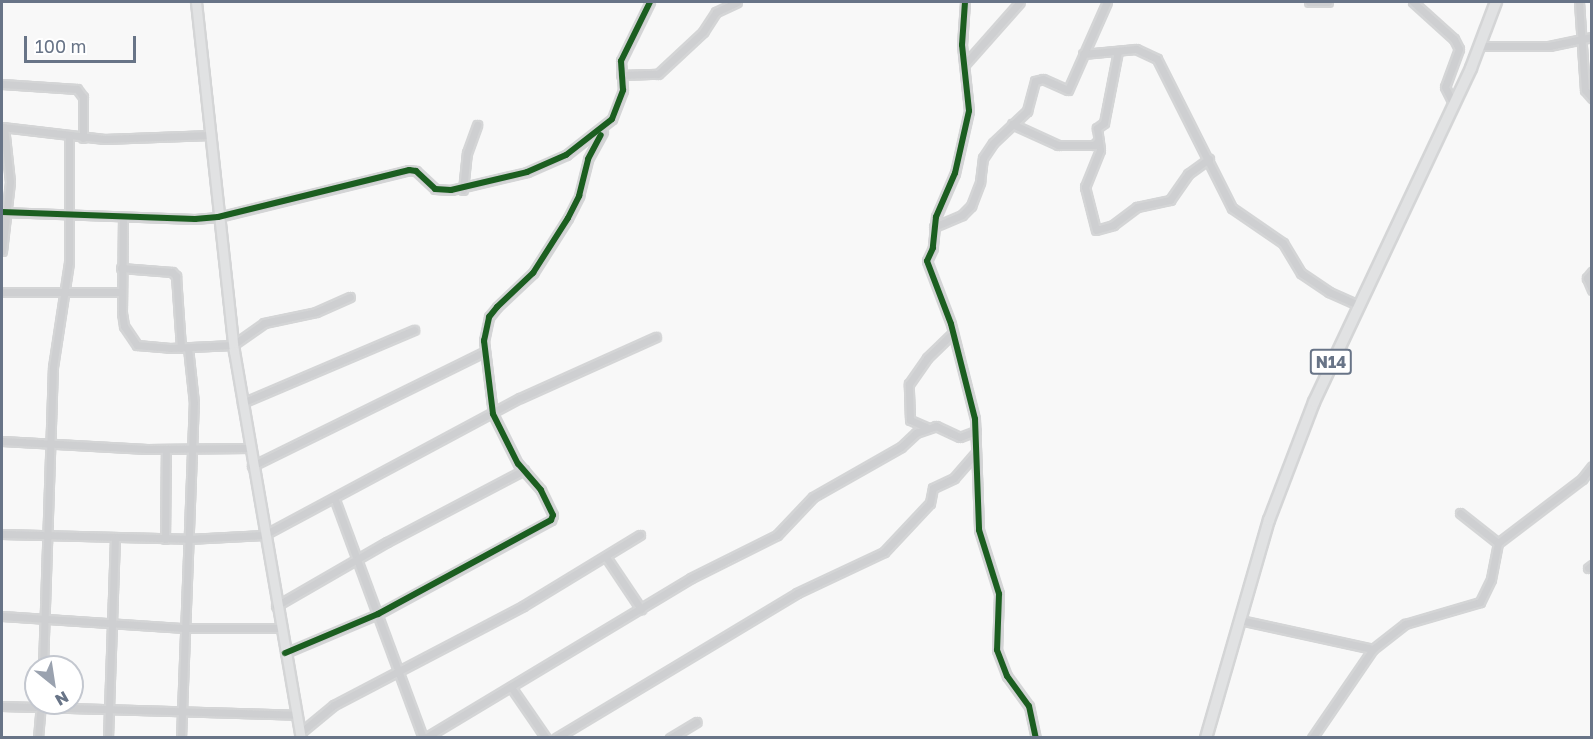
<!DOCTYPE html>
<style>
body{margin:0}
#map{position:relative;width:1593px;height:739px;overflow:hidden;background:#f8f8f8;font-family:"Golos Text",sans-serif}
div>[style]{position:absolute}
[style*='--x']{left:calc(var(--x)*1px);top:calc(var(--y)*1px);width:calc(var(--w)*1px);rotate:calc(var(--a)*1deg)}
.roads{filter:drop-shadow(2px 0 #d4d5d6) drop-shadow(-2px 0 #d4d5d6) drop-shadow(0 2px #d4d5d6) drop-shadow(0 -2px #d4d5d6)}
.street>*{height:7px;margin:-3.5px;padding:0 3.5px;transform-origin:3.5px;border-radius:3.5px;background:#cecfd1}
.secondary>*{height:9px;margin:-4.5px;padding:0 4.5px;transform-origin:4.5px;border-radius:4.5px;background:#e1e2e3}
.primary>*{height:10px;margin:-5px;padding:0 5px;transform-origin:5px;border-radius:5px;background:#e1e2e3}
.cycleway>*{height:6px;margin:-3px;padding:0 3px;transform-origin:3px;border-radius:3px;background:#1b5e20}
span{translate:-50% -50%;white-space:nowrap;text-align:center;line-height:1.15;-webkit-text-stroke:6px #fff;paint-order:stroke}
.shield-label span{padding:2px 4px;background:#fff;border:2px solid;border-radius:4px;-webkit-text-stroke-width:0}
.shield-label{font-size:16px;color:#687487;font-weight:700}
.frame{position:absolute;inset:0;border:3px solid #687487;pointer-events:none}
.north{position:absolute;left:24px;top:655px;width:60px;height:60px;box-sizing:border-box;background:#fff;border:2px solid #c3c7cf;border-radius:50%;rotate:150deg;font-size:16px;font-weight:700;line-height:24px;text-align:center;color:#687487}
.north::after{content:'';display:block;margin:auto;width:21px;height:27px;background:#9aa2af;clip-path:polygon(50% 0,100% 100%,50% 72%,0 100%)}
.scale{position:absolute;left:24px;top:36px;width:112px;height:27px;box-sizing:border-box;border:3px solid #687487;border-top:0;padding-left:8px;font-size:18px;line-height:21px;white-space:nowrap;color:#687487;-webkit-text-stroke:4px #fff;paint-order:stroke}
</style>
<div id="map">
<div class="roads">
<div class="street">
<div style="--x:965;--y:2;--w:43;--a:94"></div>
<div style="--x:962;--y:45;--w:66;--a:83.9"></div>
<div style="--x:969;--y:111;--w:64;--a:102.7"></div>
<div style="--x:955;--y:173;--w:48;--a:113.4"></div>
<div style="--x:936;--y:217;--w:31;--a:96"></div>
<div style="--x:933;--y:248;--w:14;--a:115"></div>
<div style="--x:927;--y:261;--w:67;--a:69.1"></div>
<div style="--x:951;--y:324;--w:98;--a:75.8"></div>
<div style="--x:975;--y:419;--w:111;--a:87.9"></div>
<div style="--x:979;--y:530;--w:67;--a:72.6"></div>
<div style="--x:999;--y:594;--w:56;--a:92"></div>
<div style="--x:997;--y:650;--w:28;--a:69"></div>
<div style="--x:1007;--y:676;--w:37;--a:54"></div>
<div style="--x:1029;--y:706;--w:33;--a:78"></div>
<div style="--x:1309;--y:2;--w:19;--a:0"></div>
<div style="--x:1413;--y:2;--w:55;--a:42.1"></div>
<div style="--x:1454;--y:39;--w:11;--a:63"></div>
<div style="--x:1459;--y:49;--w:40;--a:110.2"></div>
<div style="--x:1445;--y:87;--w:20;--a:63"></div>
<div style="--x:1579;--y:2;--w:88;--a:86.1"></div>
<div style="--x:1585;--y:90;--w:11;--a:49"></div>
<div style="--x:1480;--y:46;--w:69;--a:0"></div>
<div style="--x:1549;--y:46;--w:44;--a:-11.8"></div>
<div style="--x:1118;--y:51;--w:73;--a:101"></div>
<div style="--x:1104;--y:123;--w:9;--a:144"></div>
<div style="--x:1097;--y:128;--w:22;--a:82"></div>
<div style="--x:1100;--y:150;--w:40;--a:112"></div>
<div style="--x:1085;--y:187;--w:44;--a:75.7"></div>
<div style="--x:1096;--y:230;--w:18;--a:-16"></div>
<div style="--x:1113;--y:225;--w:30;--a:-37"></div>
<div style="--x:1137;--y:207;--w:34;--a:-12"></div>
<div style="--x:1170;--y:200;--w:32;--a:-55"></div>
<div style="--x:1188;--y:174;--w:26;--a:-36"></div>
<div style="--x:1083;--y:54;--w:53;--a:-5.4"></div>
<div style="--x:1136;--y:49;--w:23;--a:25"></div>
<div style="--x:1157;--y:59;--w:167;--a:63.3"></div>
<div style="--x:1232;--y:208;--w:62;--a:34.5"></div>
<div style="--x:1283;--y:243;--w:35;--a:59"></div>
<div style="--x:1301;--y:273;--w:34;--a:34"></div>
<div style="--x:1329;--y:292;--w:32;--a:24"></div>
<div style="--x:966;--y:63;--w:81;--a:-48.5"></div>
<div style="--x:621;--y:75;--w:37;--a:-2"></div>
<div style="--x:658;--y:74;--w:62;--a:-43"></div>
<div style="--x:703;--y:32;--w:24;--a:-57"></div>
<div style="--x:716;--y:12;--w:23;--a:-25"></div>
<div style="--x:2;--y:84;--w:75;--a:3.8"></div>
<div style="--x:77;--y:89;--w:10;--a:53"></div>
<div style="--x:83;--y:97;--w:41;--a:90"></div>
<div style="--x:1012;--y:124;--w:51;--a:24.5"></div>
<div style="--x:1058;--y:145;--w:36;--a:0"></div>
<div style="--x:1094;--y:145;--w:6;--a:-45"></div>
<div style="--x:2;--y:127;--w:103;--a:6.7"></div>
<div style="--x:104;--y:139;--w:107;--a:-2.1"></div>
<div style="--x:463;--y:190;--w:37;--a:-84"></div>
<div style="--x:467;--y:153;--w:30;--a:-70"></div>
<div style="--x:2;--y:212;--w:193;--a:2.1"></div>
<div style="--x:195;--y:219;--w:23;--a:-5"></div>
<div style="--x:218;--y:217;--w:197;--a:-13.8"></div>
<div style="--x:409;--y:170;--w:7;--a:8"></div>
<div style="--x:416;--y:171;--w:26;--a:43"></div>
<div style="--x:435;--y:189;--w:16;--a:4"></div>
<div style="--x:451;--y:190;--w:78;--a:-13.3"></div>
<div style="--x:527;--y:172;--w:43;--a:-23.6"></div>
<div style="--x:566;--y:155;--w:58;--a:-38"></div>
<div style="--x:612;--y:119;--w:31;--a:-69"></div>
<div style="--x:623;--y:90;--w:29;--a:-94"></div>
<div style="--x:621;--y:61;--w:66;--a:-63.8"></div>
<div style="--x:123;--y:217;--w:96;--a:90.6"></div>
<div style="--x:122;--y:313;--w:13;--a:81"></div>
<div style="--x:124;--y:326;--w:23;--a:56"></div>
<div style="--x:137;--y:345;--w:33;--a:5"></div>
<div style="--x:170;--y:348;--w:63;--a:-2.7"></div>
<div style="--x:233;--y:345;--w:38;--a:-35"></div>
<div style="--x:264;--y:323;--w:53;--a:-11.9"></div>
<div style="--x:316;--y:312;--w:37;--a:-24"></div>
<div style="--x:934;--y:227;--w:30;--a:-23"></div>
<div style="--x:962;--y:215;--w:13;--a:-45"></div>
<div style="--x:971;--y:206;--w:26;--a:-69"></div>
<div style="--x:980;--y:182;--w:24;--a:-83"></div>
<div style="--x:983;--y:158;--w:18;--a:-56"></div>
<div style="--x:993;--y:143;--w:47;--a:-43.3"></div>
<div style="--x:1027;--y:111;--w:31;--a:-75"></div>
<div style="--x:1035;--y:81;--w:8;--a:-14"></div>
<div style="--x:1043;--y:79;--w:27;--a:24"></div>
<div style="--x:1068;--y:90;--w:96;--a:-66.1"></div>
<div style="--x:2;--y:251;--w:69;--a:-83.4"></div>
<div style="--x:10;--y:182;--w:55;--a:-96.2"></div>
<div style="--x:121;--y:268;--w:51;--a:4.5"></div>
<div style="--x:172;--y:272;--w:6;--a:45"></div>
<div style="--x:176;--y:276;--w:72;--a:86"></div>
<div style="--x:1592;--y:272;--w:8;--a:130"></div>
<div style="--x:1587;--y:278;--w:13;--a:67"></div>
<div style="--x:2;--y:292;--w:119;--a:0"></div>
<div style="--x:242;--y:403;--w:187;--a:-23"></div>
<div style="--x:926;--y:427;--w:17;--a:-156"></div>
<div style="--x:910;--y:420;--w:36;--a:-92"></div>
<div style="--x:909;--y:384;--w:32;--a:-55"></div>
<div style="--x:927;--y:358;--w:33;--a:-44"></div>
<div style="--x:2;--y:441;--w:145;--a:3.2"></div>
<div style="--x:147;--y:449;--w:102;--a:-0.6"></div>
<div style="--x:252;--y:466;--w:258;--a:-26.2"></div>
<div style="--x:335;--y:500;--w:254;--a:69.7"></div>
<div style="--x:1460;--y:513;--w:48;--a:38.3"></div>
<div style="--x:2;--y:534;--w:186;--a:1.5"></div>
<div style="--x:188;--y:539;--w:76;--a:-3"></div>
<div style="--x:264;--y:535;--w:290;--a:-28.2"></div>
<div style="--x:520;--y:398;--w:149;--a:-24.2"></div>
<div style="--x:165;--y:539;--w:90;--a:-89.4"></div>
<div style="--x:606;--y:557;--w:63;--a:56.1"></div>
<div style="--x:1588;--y:568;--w:5;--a:-37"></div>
<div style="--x:276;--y:606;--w:128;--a:-30"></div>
<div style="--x:387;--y:542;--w:155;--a:-27.7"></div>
<div style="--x:2;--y:616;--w:183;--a:3.8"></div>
<div style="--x:185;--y:628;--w:95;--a:0"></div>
<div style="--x:1240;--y:620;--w:136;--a:12.3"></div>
<div style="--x:285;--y:653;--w:101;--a:-22.8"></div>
<div style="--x:378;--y:614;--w:197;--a:-28.5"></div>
<div style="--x:551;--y:520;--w:5;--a:-68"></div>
<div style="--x:553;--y:515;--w:28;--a:-116"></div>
<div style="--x:541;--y:490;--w:35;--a:-131"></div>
<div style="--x:518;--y:464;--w:56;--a:-116.6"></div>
<div style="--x:493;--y:414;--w:74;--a:-97"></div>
<div style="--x:484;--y:341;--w:25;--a:-78"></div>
<div style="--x:489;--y:317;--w:13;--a:-51"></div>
<div style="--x:497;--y:307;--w:50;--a:-43.4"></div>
<div style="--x:533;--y:273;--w:65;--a:-57.5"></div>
<div style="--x:568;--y:218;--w:25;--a:-63"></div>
<div style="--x:579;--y:196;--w:38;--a:-76"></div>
<div style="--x:588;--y:159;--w:31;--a:-61"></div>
<div style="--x:43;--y:667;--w:300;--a:-88.1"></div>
<div style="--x:53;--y:367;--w:106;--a:-81.3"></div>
<div style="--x:69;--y:262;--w:125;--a:-90"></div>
<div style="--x:511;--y:687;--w:62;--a:55.5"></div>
<div style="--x:2;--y:706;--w:295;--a:1.7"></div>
<div style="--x:300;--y:733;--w:44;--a:-39.5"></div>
<div style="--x:334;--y:705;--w:213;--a:-27.6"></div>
<div style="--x:523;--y:606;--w:137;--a:-31.3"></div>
<div style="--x:38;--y:738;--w:35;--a:-85"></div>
<div style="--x:108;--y:738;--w:200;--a:-88"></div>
<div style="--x:181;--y:738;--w:335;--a:-87.8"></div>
<div style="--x:194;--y:403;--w:55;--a:-96.2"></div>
<div style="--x:425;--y:738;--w:310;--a:-31"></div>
<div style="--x:691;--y:578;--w:96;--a:-26.6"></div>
<div style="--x:777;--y:535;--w:52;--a:-46.5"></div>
<div style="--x:813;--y:497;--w:101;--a:-29.6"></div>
<div style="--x:901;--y:447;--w:21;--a:-43"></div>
<div style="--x:916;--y:433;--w:21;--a:-19"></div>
<div style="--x:936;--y:426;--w:26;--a:25"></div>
<div style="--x:960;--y:437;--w:17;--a:-21"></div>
<div style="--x:556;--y:738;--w:281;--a:-31"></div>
<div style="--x:797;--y:593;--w:96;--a:-25.2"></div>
<div style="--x:884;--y:552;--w:67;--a:-46.8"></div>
<div style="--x:930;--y:503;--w:15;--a:-79"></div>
<div style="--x:933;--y:488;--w:23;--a:-25"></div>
<div style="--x:954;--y:478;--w:33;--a:-49"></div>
<div style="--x:670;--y:738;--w:31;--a:-31"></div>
<div style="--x:1312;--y:738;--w:108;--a:-55.6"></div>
<div style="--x:1373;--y:649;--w:41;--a:-38"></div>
<div style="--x:1405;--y:624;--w:78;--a:-16.3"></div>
<div style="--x:1480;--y:602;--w:25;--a:-64"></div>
<div style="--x:1491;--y:579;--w:37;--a:-79"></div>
<div style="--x:1498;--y:543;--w:106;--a:-37.3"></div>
<div style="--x:1582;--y:479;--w:16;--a:-52"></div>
</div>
<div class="secondary">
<div style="--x:196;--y:2;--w:351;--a:83.8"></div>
<div style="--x:234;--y:351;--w:393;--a:80.2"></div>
</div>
<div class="primary">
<div style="--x:1206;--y:738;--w:227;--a:-73.9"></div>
<div style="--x:1269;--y:520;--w:126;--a:-69.1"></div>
<div style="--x:1314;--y:402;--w:369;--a:-64.8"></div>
<div style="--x:1471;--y:68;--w:71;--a:-69.3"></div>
</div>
</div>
<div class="cycleway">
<div style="--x:965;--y:2;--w:43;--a:94"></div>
<div style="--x:962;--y:45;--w:66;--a:83.9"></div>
<div style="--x:969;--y:111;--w:64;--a:102.7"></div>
<div style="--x:955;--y:173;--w:48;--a:113.4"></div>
<div style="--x:936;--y:217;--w:31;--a:96"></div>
<div style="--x:933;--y:248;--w:14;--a:115"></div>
<div style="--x:927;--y:261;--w:67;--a:69.1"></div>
<div style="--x:951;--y:324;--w:98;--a:75.8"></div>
<div style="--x:975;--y:419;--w:111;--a:87.9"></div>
<div style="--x:979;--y:530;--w:67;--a:72.6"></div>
<div style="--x:999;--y:594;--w:56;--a:92"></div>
<div style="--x:997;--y:650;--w:28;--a:69"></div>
<div style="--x:1007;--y:676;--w:37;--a:54"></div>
<div style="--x:1029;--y:706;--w:33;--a:78"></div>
<div style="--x:2;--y:212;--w:193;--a:2.1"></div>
<div style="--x:195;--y:219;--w:23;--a:-5"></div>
<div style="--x:218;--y:217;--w:197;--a:-13.8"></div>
<div style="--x:409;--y:170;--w:7;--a:8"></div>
<div style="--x:416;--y:171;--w:26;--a:43"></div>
<div style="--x:435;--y:189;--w:16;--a:4"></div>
<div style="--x:451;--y:190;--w:78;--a:-13.3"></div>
<div style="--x:527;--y:172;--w:43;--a:-23.6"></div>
<div style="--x:566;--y:155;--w:58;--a:-38"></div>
<div style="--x:612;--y:119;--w:31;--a:-69"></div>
<div style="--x:623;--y:90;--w:29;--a:-94"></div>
<div style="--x:621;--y:61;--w:66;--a:-63.8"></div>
<div style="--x:285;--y:653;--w:101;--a:-22.8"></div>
<div style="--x:378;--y:614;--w:197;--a:-28.5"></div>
<div style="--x:551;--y:520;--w:5;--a:-68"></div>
<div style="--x:553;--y:515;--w:28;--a:-116"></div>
<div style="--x:541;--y:490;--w:35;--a:-131"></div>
<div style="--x:518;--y:464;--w:56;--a:-116.6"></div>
<div style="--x:493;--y:414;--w:74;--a:-97"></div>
<div style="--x:484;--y:341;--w:25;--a:-78"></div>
<div style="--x:489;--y:317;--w:13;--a:-51"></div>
<div style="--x:497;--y:307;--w:50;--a:-43.4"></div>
<div style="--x:533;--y:273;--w:65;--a:-57.5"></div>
<div style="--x:568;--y:218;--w:25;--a:-63"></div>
<div style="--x:579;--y:196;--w:38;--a:-76"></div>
<div style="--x:588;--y:159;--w:27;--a:-62"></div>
</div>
<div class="shield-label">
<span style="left:1331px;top:362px">N14</span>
</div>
<div class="frame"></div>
<div class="north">N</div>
<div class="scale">100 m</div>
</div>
